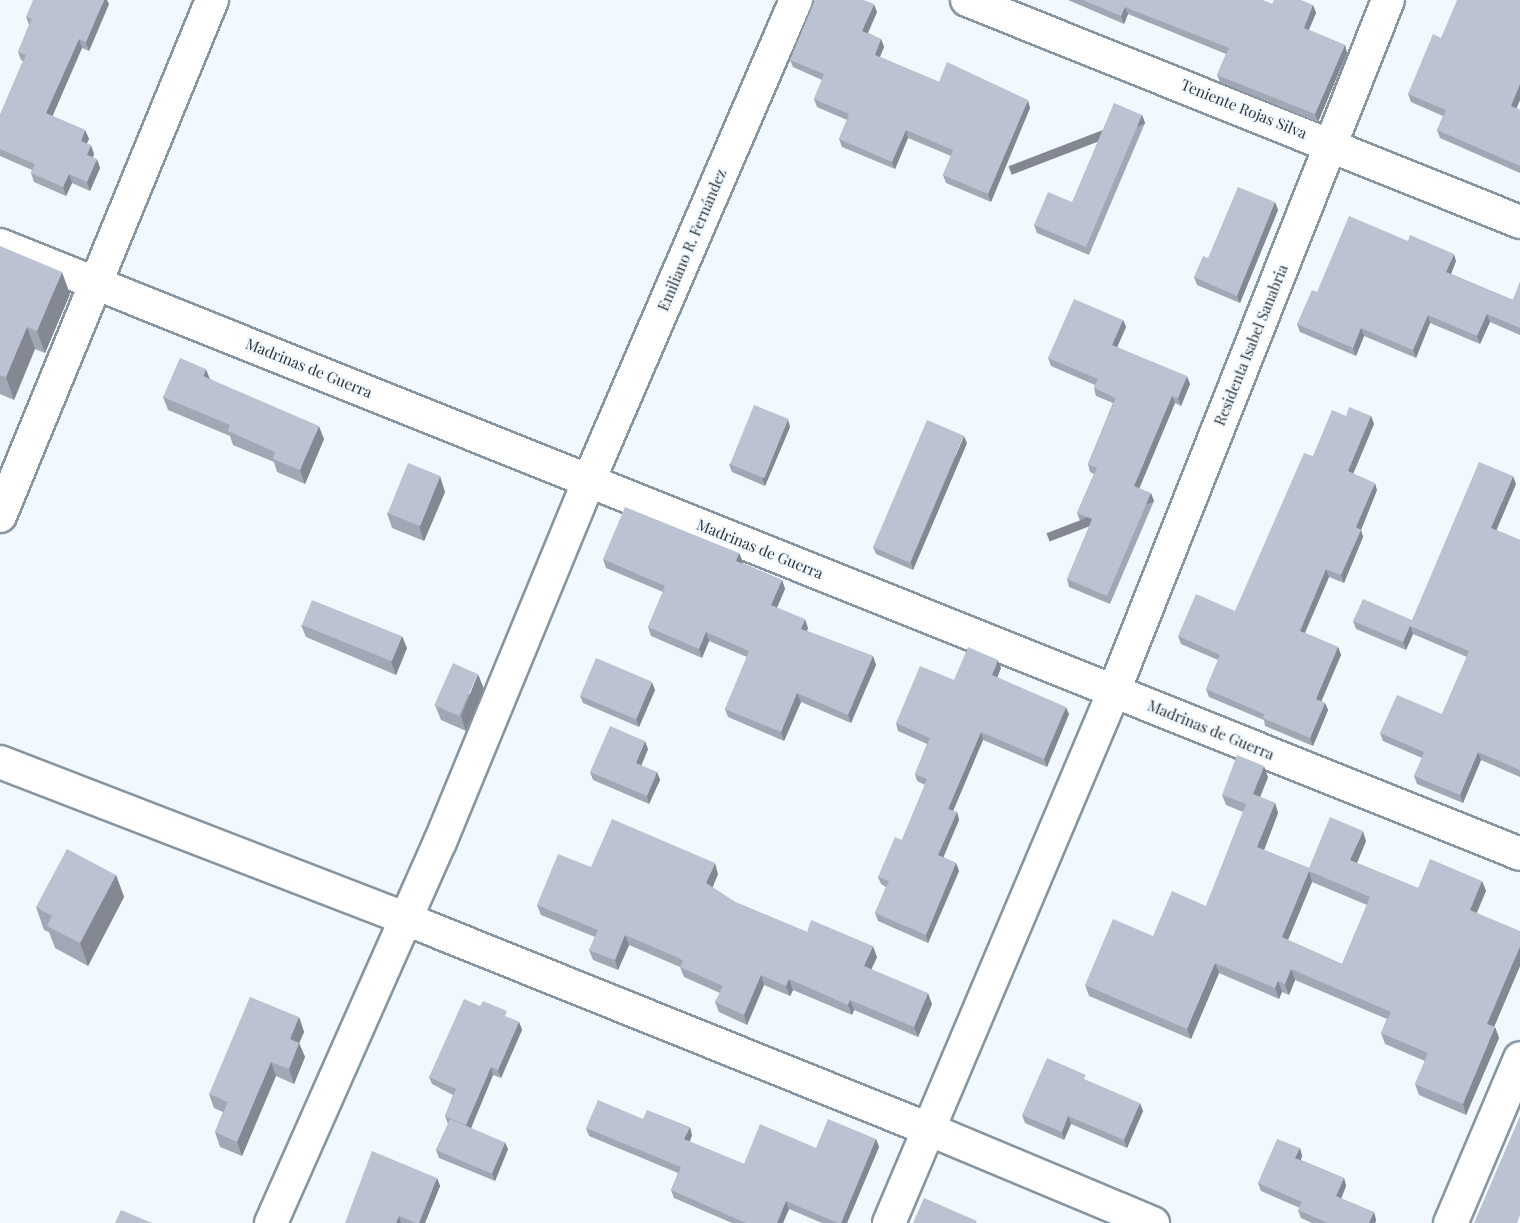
<!DOCTYPE html>
<meta charset="utf-8">
<style>
body{margin:0}
#map{position:relative;width:1520px;height:1223px;overflow:hidden;background:#f2f9fe;font-family:"Playfair Display",serif}
div>[style]{position:absolute}
[style*='--x']{left:calc(var(--x)*1px);top:calc(var(--y)*1px);width:calc(var(--w)*1px);rotate:calc(var(--a)*1deg)}
.roads{filter:drop-shadow(2px 0 #8695a0) drop-shadow(-2px 0 #8695a0) drop-shadow(0 2px #8695a0) drop-shadow(0 -2px #8695a0)}
.street>*{height:32px;margin:-16px;padding:0 16px;transform-origin:16px;border-radius:16px;background:#fff}
.secondary>*{height:33px;margin:-16.5px;padding:0 16.5px;transform-origin:16.5px;border-radius:16.5px;background:#fff}
.wall>*{inset:0;background:#a1a7b5}
.shaded-wall>*{inset:0;background:#838893;transform-origin:0 0}
.building>*{inset:0;background:#bbc2d2;transform-origin:0 0}
span{translate:-50% -50%;white-space:nowrap;text-align:center;line-height:1.15;-webkit-text-stroke:4.5px #f2f9fe;paint-order:stroke}
.street-label{font-size:15px;color:#2e3438}
</style>
<div id="map">
<div class="roads">
<div class="street">
<div style="--x:967;--y:0;--w:596;--a:21.87"></div>
<div style="--x:0;--y:245;--w:1637;--a:21.83"></div>
<div style="--x:0;--y:516;--w:558;--a:-67.66"></div>
<div style="--x:0;--y:762;--w:435;--a:21.1"></div>
<div style="--x:406;--y:919;--w:563;--a:21.91"></div>
<div style="--x:928;--y:1129;--w:244;--a:22.7"></div>
<div style="--x:271;--y:1223;--w:417;--a:-66.1"></div>
<div style="--x:440;--y:842;--w:391;--a:-67.6"></div>
<div style="--x:589;--y:480;--w:523;--a:-66.67"></div>
<div style="--x:889;--y:1223;--w:578;--a:-67.07"></div>
<div style="--x:1114;--y:691;--w:743;--a:-68.37"></div>
</div>
<div class="secondary">
<div style="--x:1450;--y:1223;--w:179;--a:-67"></div>
</div>
</div>
<div class="wall">
<div style="clip-path:polygon(1068px 0,1262px 0,1272px 4px,1313px 5px,1316px 13px,1309px 30px,1345px 45px,1347px 53px,1318px 122px,1220px 82px,1217px 75px,1226px 54px,1128px 14px,1124px 24px)"></div>
<div style="clip-path:polygon(1520px 0,1520px 100px,1516px 108px,1520px 110px,1520px 173px,1440px 138px,1437px 130px,1443px 116px,1411px 102px,1408px 94px,1441px 38px)"></div>
<div style="clip-path:polygon(109px 4px,89px 51px,82px 48px,52px 116px,85px 130px,89px 139px,86px 143px,94px 154px,93px 157px,100px 168px,90px 191px,72px 183px,66px 196px,34px 182px,31px 173px,32px 170px,0 156px,0 115px,23px 61px,21px 60px,18px 52px,29px 25px,26px 17px)"></div>
<div style="clip-path:polygon(877px 12px,868px 33px,881px 39px,884px 47px,880px 57px,939px 82px,1030px 108px,991px 202px,946px 183px,943px 175px,951px 156px,908px 138px,895px 169px,842px 147px,839px 139px,847px 120px,817px 107px,814px 99px,822px 80px,793px 67px,790px 60px)"></div>
<div style="clip-path:polygon(1142px 115px,1145px 123px,1089px 255px,1037px 233px,1034px 225px,1072px 202px)"></div>
<div style="clip-path:polygon(1275px 202px,1278px 210px,1240px 303px,1197px 285px,1194px 277px,1208px 258px)"></div>
<div style="clip-path:polygon(1408px 241px,1456px 261px,1451px 274px,1513px 300px,1520px 282px,1520px 335px,1490px 322px,1480px 344px,1430px 323px,1416px 358px,1364px 336px,1356px 356px,1300px 332px,1297px 324px,1317px 292px)"></div>
<div style="clip-path:polygon(0 246px,70px 294px,45px 353px,35px 349px,14px 400px,0 394px)"></div>
<div style="clip-path:polygon(1123px 320px,1126px 327px,1117px 347px,1190px 384px,1181px 406px,1175px 403px,1139px 488px,1154px 501px,1110px 604px,1069px 587px,1067px 579px,1090px 525px,1080px 521px,1077px 513px,1094px 474px,1090px 472px,1088px 464px,1113px 403px,1096px 396px,1094px 388px,1095px 385px,1051px 366px,1048px 358px)"></div>
<div style="clip-path:polygon(210px 379px,324px 439px,305px 484px,277px 472px,274px 462px,233px 445px,230px 436px,168px 410px,163px 397px)"></div>
<div style="clip-path:polygon(1346px 416px,1371px 416px,1374px 424px,1353px 474px,1377px 490px,1361px 530px,1363px 537px,1344px 583px,1329px 577px,1305px 633px,1338px 647px,1341px 655px,1321px 701px,1325px 703px,1328px 710px,1313px 746px,1265px 726px,1264px 720px,1209px 697px,1206px 689px,1218px 660px,1181px 644px,1178px 636px,1235px 611px,1313px 456px)"></div>
<div style="clip-path:polygon(790px 427px,765px 486px,732px 472px,729px 464px)"></div>
<div style="clip-path:polygon(967px 443px,913px 570px,876px 554px,873px 547px)"></div>
<div style="clip-path:polygon(1516px 484px,1496px 530px,1520px 540px,1520px 777px,1481px 760px,1463px 803px,1417px 784px,1414px 776px,1422px 758px,1383px 741px,1380px 733px,1442px 714px,1467px 657px,1413px 634px,1406px 650px,1356px 629px,1353px 621px,1412px 620px)"></div>
<div style="clip-path:polygon(445px 492px,424px 541px,392px 528px,387px 513px)"></div>
<div style="clip-path:polygon(739px 553px,743px 562px,742px 563px,782px 580px,785px 589px,777px 608px,808px 628px,807px 631px,873px 656px,876px 665px,851px 723px,801px 702px,784px 741px,728px 717px,725px 709px,747px 657px,709px 641px,702px 658px,651px 636px,648px 627px,663px 592px,606px 568px,603px 559px)"></div>
<div style="clip-path:polygon(301px 625px,407px 648px,396px 675px,306px 637px)"></div>
<div style="clip-path:polygon(1001px 668px,997px 677px,1069px 714px,1047px 767px,983px 740px,953px 811px,957px 812px,959px 820px,943px 857px,956px 863px,959px 871px,928px 943px,878px 921px,875px 913px,886px 887px,881px 884px,878px 877px,902px 840px,925px 785px,917px 781px,915px 774px,927px 744px,898px 731px,896px 723px,954px 680px)"></div>
<div style="clip-path:polygon(484px 689px,466px 731px,441px 720px,435px 705px)"></div>
<div style="clip-path:polygon(655px 690px,639px 727px,583px 703px,580px 696px)"></div>
<div style="clip-path:polygon(648px 749px,641px 766px,657px 772px,660px 780px,649px 804px,593px 780px,590px 772px)"></div>
<div style="clip-path:polygon(evenodd,1268px 777px,1260px 797px,1275px 803px,1278px 813px,1264px 850px,1309px 868px,1366px 841px,1357px 863px,1418px 888px,1482px 881px,1486px 891px,1477px 913px,1520px 966px,1494px 1027px,1495px 1027px,1499px 1038px,1466px 1115px,1419px 1095px,1415px 1084px,1425px 1061px,1385px 1044px,1381px 1033px,1387px 1019px,1295px 980px,1289px 995px,1282px 992px,1279px 999px,1219px 973px,1191px 1039px,1089px 996px,1085px 985px,1153px 936px,1206px 906px,1243px 812px,1226px 805px,1222px 795px,1268px 777px,1312px 882px,1367px 905px,1342px 964px,1288px 940px,1312px 882px)"></div>
<div style="clip-path:polygon(591px 867px,718px 874px,712px 887px,735px 902px,807px 932px,877px 957px,871px 969px,932px 1004px,918px 1037px,854px 1010px,852px 1015px,793px 990px,790px 996px,764px 985px,747px 1025px,719px 1012px,715px 1002px,720px 993px,684px 977px,680px 967px,629px 945px,618px 970px,593px 960px,589px 950px,595px 937px,541px 915px,537px 905px)"></div>
<div style="clip-path:polygon(116px 875px,124px 897px,88px 966px,55px 948px,49px 932px,44px 930px,36px 907px)"></div>
<div style="clip-path:polygon(299px 1017px,304px 1032px,299px 1043px,305px 1057px,294px 1084px,276px 1076px,242px 1156px,220px 1147px,215px 1132px,223px 1112px,214px 1108px,209px 1094px)"></div>
<div style="clip-path:polygon(510px 1018px,519px 1022px,522px 1030px,501px 1078px,493px 1075px,471px 1128px,508px 1149px,495px 1181px,439px 1158px,436px 1150px,448px 1124px,445px 1116px,453px 1095px,432px 1084px,429px 1077px)"></div>
<div style="clip-path:polygon(1088px 1081px,1143px 1111px,1127px 1148px,1071px 1124px,1064px 1140px,1025px 1123px,1022px 1115px)"></div>
<div style="clip-path:polygon(643px 1119px,692px 1135px,690px 1142px,744px 1164px,816px 1148px,876px 1139px,879px 1147px,847px 1223px,822px 1223px,789px 1209px,783px 1223px,732px 1223px,674px 1198px,671px 1190px,678px 1173px,589px 1136px,586px 1128px)"></div>
<div style="clip-path:polygon(1300px 1148px,1302px 1156px,1301px 1160px,1344px 1178px,1346px 1186px,1341px 1199px,1374px 1212px,1376px 1220px,1375px 1223px,1312px 1223px,1301px 1218px,1298px 1210px,1300px 1208px,1261px 1191px,1258px 1183px)"></div>
<div style="clip-path:polygon(437px 1178px,440px 1186px,425px 1223px,345px 1223px)"></div>
</div>
<div class="shaded-wall">
<div style="clip-path:polygon(104px 0,107px 0,109px 4px,89px 51px,86px 42px)"></div>
<div style="clip-path:polygon(874px 4px,877px 12px,865px 39px,862px 31px)"></div>
<div style="clip-path:polygon(1313px 5px,1316px 13px,1306px 36px,1304px 28px)"></div>
<div style="clip-path:polygon(1125px 7px,1128px 14px,1124px 24px,1121px 16px)"></div>
<div style="clip-path:polygon(79px 39px,82px 48px,50px 122px,46px 113px)"></div>
<div style="clip-path:polygon(881px 39px,884px 47px,877px 63px,875px 55px)"></div>
<div style="clip-path:polygon(1345px 45px,1347px 53px,1318px 122px,1315px 114px)"></div>
<div style="clip-path:polygon(1520px 84px,1520px 100px,1514px 114px,1511px 106px)"></div>
<div style="clip-path:polygon(1028px 100px,1030px 108px,991px 202px,988px 194px)"></div>
<div style="left:1142px;top:115px;width:9px;height:143px;rotate:69deg"></div>
<div style="clip-path:polygon(85px 130px,89px 139px,84px 150px,81px 141px)"></div>
<div style="clip-path:polygon(906px 130px,908px 138px,895px 169px,892px 162px)"></div>
<div style="clip-path:polygon(91px 145px,94px 154px,90px 164px,87px 155px)"></div>
<div style="clip-path:polygon(97px 159px,100px 168px,90px 191px,87px 182px)"></div>
<div style="clip-path:polygon(69px 174px,72px 183px,66px 196px,63px 187px)"></div>
<div style="clip-path:polygon(1275px 202px,1278px 210px,1240px 303px,1237px 296px)"></div>
<div style="clip-path:polygon(1454px 254px,1456px 261px,1449px 279px,1446px 272px)"></div>
<div style="clip-path:polygon(62px 272px,70px 294px,45px 353px,37px 331px)"></div>
<div style="clip-path:polygon(1487px 314px,1490px 322px,1480px 344px,1477px 336px)"></div>
<div style="clip-path:polygon(1428px 315px,1430px 323px,1416px 358px,1413px 350px)"></div>
<div style="clip-path:polygon(1123px 320px,1126px 327px,1115px 352px,1112px 345px)"></div>
<div style="clip-path:polygon(27px 327px,35px 349px,14px 400px,6px 377px)"></div>
<div style="clip-path:polygon(1361px 328px,1364px 336px,1356px 356px,1353px 348px)"></div>
<div style="clip-path:polygon(206px 369px,211px 382px,203px 376px)"></div>
<div style="clip-path:polygon(1187px 376px,1190px 384px,1181px 406px,1178px 398px)"></div>
<div style="clip-path:polygon(1172px 396px,1175px 403px,1137px 494px,1134px 486px)"></div>
<div style="clip-path:polygon(1371px 416px,1374px 424px,1351px 479px,1348px 471px)"></div>
<div style="clip-path:polygon(788px 419px,790px 427px,765px 486px,762px 478px)"></div>
<div style="clip-path:polygon(319px 426px,324px 439px,305px 484px,300px 470px)"></div>
<div style="clip-path:polygon(964px 436px,967px 443px,913px 570px,911px 562px)"></div>
<div style="clip-path:polygon(440px 476px,445px 492px,424px 541px,419px 526px)"></div>
<div style="clip-path:polygon(1513px 476px,1516px 484px,1494px 536px,1491px 528px)"></div>
<div style="clip-path:polygon(1375px 483px,1377px 490px,1361px 530px,1363px 537px,1344px 583px,1341px 575px,1356px 527px)"></div>
<div style="left:1151px;top:493px;width:9px;height:112px;rotate:69deg"></div>
<div style="clip-path:polygon(739px 553px,743px 562px,739px 569px,736px 561px)"></div>
<div style="clip-path:polygon(1326px 569px,1329px 577px,1302px 639px,1300px 631px)"></div>
<div style="clip-path:polygon(782px 580px,785px 589px,774px 614px,771px 605px)"></div>
<div style="clip-path:polygon(805px 619px,808px 628px,804px 637px,801px 629px)"></div>
<div style="clip-path:polygon(1410px 626px,1413px 634px,1406px 650px,1403px 642px)"></div>
<div style="clip-path:polygon(706px 632px,709px 641px,702px 658px,699px 649px)"></div>
<div style="clip-path:polygon(402px 636px,407px 648px,396px 675px,391px 662px)"></div>
<div style="clip-path:polygon(1338px 647px,1341px 655px,1319px 707px,1316px 699px)"></div>
<div style="clip-path:polygon(873px 656px,876px 665px,851px 723px,848px 715px)"></div>
<div style="clip-path:polygon(998px 660px,1001px 668px,995px 683px,992px 675px)"></div>
<div style="clip-path:polygon(478px 674px,484px 689px,466px 731px,461px 716px)"></div>
<div style="clip-path:polygon(652px 682px,655px 690px,639px 727px,636px 719px)"></div>
<div style="clip-path:polygon(797px 693px,801px 702px,784px 741px,781px 732px)"></div>
<div style="clip-path:polygon(1325px 703px,1328px 710px,1313px 746px,1310px 738px)"></div>
<div style="clip-path:polygon(1066px 707px,1069px 714px,1047px 767px,1044px 759px)"></div>
<div style="clip-path:polygon(981px 732px,983px 740px,951px 816px,948px 809px)"></div>
<div style="clip-path:polygon(645px 741px,648px 749px,639px 771px,636px 763px)"></div>
<div style="clip-path:polygon(1478px 752px,1481px 760px,1463px 803px,1460px 795px)"></div>
<div style="clip-path:polygon(1264px 766px,1268px 777px,1257px 805px,1253px 794px)"></div>
<div style="clip-path:polygon(657px 772px,660px 780px,649px 804px,647px 796px)"></div>
<div style="clip-path:polygon(1275px 803px,1278px 813px,1261px 858px,1257px 847px)"></div>
<div style="clip-path:polygon(957px 812px,959px 820px,941px 863px,938px 855px)"></div>
<div style="clip-path:polygon(1363px 831px,1366px 841px,1354px 870px,1350px 860px)"></div>
<div style="clip-path:polygon(715px 863px,718px 874px,710px 894px,706px 883px)"></div>
<div style="clip-path:polygon(956px 863px,959px 871px,928px 943px,926px 935px)"></div>
<div style="clip-path:polygon(1309px 871px,1312px 882px,1285px 947px,1282px 937px)"></div>
<div style="clip-path:polygon(116px 875px,124px 897px,88px 966px,80px 943px)"></div>
<div style="clip-path:polygon(1482px 881px,1486px 891px,1473px 920px,1470px 910px)"></div>
<div style="clip-path:polygon(625px 935px,629px 945px,618px 970px,615px 960px)"></div>
<div style="clip-path:polygon(873px 946px,877px 957px,868px 977px,864px 966px)"></div>
<div style="clip-path:polygon(1520px 946px,1520px 966px,1491px 1034px,1487px 1024px)"></div>
<div style="clip-path:polygon(1215px 963px,1219px 973px,1191px 1039px,1187px 1029px)"></div>
<div style="clip-path:polygon(1291px 969px,1295px 980px,1289px 995px,1285px 984px)"></div>
<div style="clip-path:polygon(761px 975px,764px 985px,747px 1025px,744px 1015px)"></div>
<div style="clip-path:polygon(789px 979px,793px 990px,790px 996px,786px 986px)"></div>
<div style="clip-path:polygon(1278px 981px,1282px 992px,1279px 999px,1275px 988px)"></div>
<div style="clip-path:polygon(928px 993px,932px 1004px,918px 1037px,914px 1027px)"></div>
<div style="clip-path:polygon(850px 1000px,854px 1010px,852px 1015px,848px 1005px)"></div>
<div style="clip-path:polygon(299px 1017px,304px 1032px,295px 1053px,290px 1039px)"></div>
<div style="clip-path:polygon(519px 1022px,522px 1030px,501px 1078px,498px 1070px)"></div>
<div style="clip-path:polygon(1495px 1027px,1499px 1038px,1466px 1115px,1463px 1104px)"></div>
<div style="clip-path:polygon(299px 1043px,305px 1057px,294px 1084px,289px 1069px)"></div>
<div style="clip-path:polygon(271px 1062px,276px 1076px,242px 1156px,237px 1142px)"></div>
<div style="clip-path:polygon(491px 1067px,493px 1075px,469px 1133px,466px 1125px)"></div>
<div style="clip-path:polygon(1140px 1103px,1143px 1111px,1127px 1148px,1124px 1140px)"></div>
<div style="clip-path:polygon(1068px 1116px,1071px 1124px,1064px 1140px,1062px 1132px)"></div>
<div style="clip-path:polygon(690px 1127px,692px 1135px,687px 1147px,684px 1139px)"></div>
<div style="clip-path:polygon(876px 1139px,879px 1147px,847px 1223px,841px 1223px)"></div>
<div style="clip-path:polygon(505px 1142px,508px 1149px,495px 1181px,492px 1173px)"></div>
<div style="clip-path:polygon(1300px 1148px,1302px 1156px,1298px 1166px,1295px 1158px)"></div>
<div style="clip-path:polygon(437px 1178px,440px 1186px,425px 1223px,419px 1223px)"></div>
<div style="clip-path:polygon(1344px 1178px,1346px 1186px,1339px 1204px,1336px 1196px)"></div>
<div style="clip-path:polygon(786px 1201px,789px 1209px,783px 1223px,777px 1223px)"></div>
<div style="clip-path:polygon(1374px 1212px,1376px 1220px,1375px 1223px,1369px 1223px)"></div>
<div style="clip-path:polygon(399px 1216px,401px 1223px,396px 1223px)"></div>
</div>
<div class="building">
<div style="clip-path:polygon(33px 0,104px 0,86px 42px,79px 39px,46px 113px,85px 130px,81px 141px,91px 145px,87px 155px,97px 159px,87px 182px,69px 174px,63px 187px,31px 173px,35px 164px,0 149px,0 115px,26px 55px,18px 52px,32px 19px,26px 17px)"></div>
<div style="clip-path:polygon(815px 0,864px 0,874px 4px,862px 31px,881px 39px,875px 55px,939px 82px,947px 62px,1028px 100px,988px 194px,943px 175px,953px 150px,906px 130px,892px 162px,839px 139px,849px 114px,814px 99px,824px 74px,790px 60px)"></div>
<div style="clip-path:polygon(1083px 0,1262px 0,1272px 4px,1274px 0,1301px 0,1313px 5px,1304px 28px,1345px 45px,1315px 114px,1217px 75px,1229px 48px,1125px 7px,1121px 16px)"></div>
<div style="clip-path:polygon(1457px 0,1520px 0,1520px 84px,1511px 106px,1520px 110px,1520px 166px,1437px 130px,1446px 110px,1408px 94px,1433px 34px,1441px 38px)"></div>
<div style="clip-path:polygon(1114px 103px,1142px 115px,1086px 247px,1034px 225px,1048px 192px,1072px 202px)"></div>
<div style="clip-path:polygon(1238px 187px,1275px 202px,1237px 296px,1194px 277px,1203px 256px,1208px 258px)"></div>
<div style="clip-path:polygon(1349px 216px,1408px 241px,1410px 235px,1454px 254px,1446px 272px,1513px 300px,1520px 282px,1520px 328px,1487px 314px,1477px 336px,1428px 315px,1413px 350px,1361px 328px,1353px 348px,1297px 324px,1312px 290px,1317px 292px)"></div>
<div style="clip-path:polygon(0 246px,62px 272px,37px 331px,27px 327px,6px 377px,0 375px)"></div>
<div style="clip-path:polygon(1074px 299px,1123px 320px,1112px 345px,1187px 376px,1178px 398px,1172px 396px,1134px 486px,1151px 493px,1107px 596px,1067px 579px,1092px 519px,1077px 513px,1097px 468px,1088px 464px,1116px 398px,1094px 388px,1098px 379px,1048px 358px)"></div>
<div style="clip-path:polygon(180px 358px,206px 369px,203px 376px,319px 426px,300px 470px,273px 459px,275px 452px,228px 431px,230px 425px,163px 397px)"></div>
<div style="left:754px;top:405px;width:37px;height:64px;rotate:22deg"></div>
<div style="clip-path:polygon(1349px 407px,1371px 416px,1348px 471px,1375px 483px,1356px 527px,1361px 530px,1341px 575px,1326px 569px,1300px 631px,1338px 647px,1316px 699px,1325px 703px,1310px 738px,1263px 718px,1264px 714px,1206px 689px,1220px 655px,1178px 636px,1196px 594px,1235px 611px,1304px 453px,1313px 456px,1332px 410px,1346px 416px)"></div>
<div style="left:927px;top:420px;width:40px;height:138px;rotate:23deg"></div>
<div style="clip-path:polygon(1479px 462px,1513px 476px,1491px 528px,1520px 540px,1520px 770px,1478px 752px,1460px 795px,1414px 776px,1424px 752px,1380px 733px,1397px 695px,1442px 714px,1469px 651px,1410px 626px,1403px 642px,1353px 621px,1363px 599px,1412px 620px)"></div>
<div style="left:408px;top:463px;width:35px;height:54px;rotate:22deg"></div>
<div style="clip-path:polygon(625px 507px,739px 553px,736px 561px,782px 580px,771px 605px,805px 619px,801px 629px,873px 656px,848px 715px,797px 693px,781px 732px,725px 709px,749px 651px,706px 632px,699px 649px,648px 627px,665px 586px,603px 559px)"></div>
<div style="left:312px;top:600px;width:97px;height:27px;rotate:22deg"></div>
<div style="clip-path:polygon(968px 647px,998px 660px,992px 675px,1066px 707px,1044px 759px,981px 732px,948px 809px,957px 812px,938px 855px,956px 863px,926px 935px,875px 913px,889px 881px,878px 877px,895px 837px,902px 840px,927px 779px,915px 774px,930px 738px,896px 723px,920px 666px,954px 680px)"></div>
<div style="left:596px;top:658px;width:61px;height:41px;rotate:23deg"></div>
<div style="left:453px;top:663px;width:27px;height:46px;rotate:24deg"></div>
<div style="clip-path:polygon(610px 726px,645px 741px,636px 763px,657px 772px,647px 796px,590px 772px)"></div>
<div style="clip-path:polygon(evenodd,1237px 755px,1264px 766px,1253px 794px,1275px 803px,1257px 847px,1309px 868px,1330px 817px,1363px 831px,1350px 860px,1418px 888px,1430px 859px,1482px 881px,1470px 910px,1520px 931px,1520px 946px,1487px 1024px,1495px 1027px,1463px 1104px,1415px 1084px,1428px 1053px,1381px 1033px,1391px 1012px,1291px 969px,1285px 984px,1278px 981px,1275px 988px,1215px 963px,1187px 1029px,1085px 985px,1113px 919px,1153px 936px,1172px 891px,1206px 906px,1246px 804px,1222px 795px,1237px 755px,1309px 871px,1370px 897px,1342px 964px,1282px 937px,1309px 871px)"></div>
<div style="clip-path:polygon(612px 819px,715px 863px,706px 883px,735px 902px,807px 932px,811px 920px,873px 946px,864px 966px,928px 993px,914px 1027px,850px 1000px,848px 1005px,789px 979px,786px 986px,761px 975px,744px 1015px,715px 1002px,723px 986px,680px 967px,683px 961px,679px 958px,625px 935px,615px 960px,589px 950px,598px 930px,537px 905px,558px 854px,591px 867px)"></div>
<div style="clip-path:polygon(67px 849px,116px 875px,80px 943px,47px 926px,52px 916px,36px 907px)"></div>
<div style="clip-path:polygon(250px 997px,299px 1017px,290px 1039px,299px 1043px,289px 1069px,271px 1062px,237px 1142px,215px 1132px,228px 1102px,209px 1094px)"></div>
<div style="clip-path:polygon(464px 999px,480px 1006px,483px 1001px,507px 1011px,505px 1016px,519px 1022px,498px 1070px,491px 1067px,466px 1125px,445px 1116px,456px 1089px,429px 1077px)"></div>
<div style="clip-path:polygon(1047px 1058px,1086px 1075px,1084px 1079px,1140px 1103px,1124px 1140px,1068px 1116px,1062px 1132px,1022px 1115px)"></div>
<div style="clip-path:polygon(598px 1100px,643px 1119px,647px 1110px,690px 1127px,684px 1139px,744px 1164px,760px 1124px,816px 1148px,828px 1119px,876px 1139px,841px 1223px,838px 1223px,786px 1201px,777px 1223px,746px 1223px,671px 1190px,681px 1167px,586px 1128px)"></div>
<div style="clip-path:polygon(1520px 1116px,1520px 1215px,1517px 1223px,1474px 1223px)"></div>
<div style="left:450px;top:1119px;width:60px;height:34px;rotate:23deg"></div>
<div style="clip-path:polygon(1277px 1139px,1300px 1148px,1295px 1158px,1344px 1178px,1336px 1196px,1374px 1212px,1369px 1223px,1328px 1223px,1298px 1210px,1302px 1202px,1258px 1183px)"></div>
<div style="clip-path:polygon(372px 1151px,437px 1178px,419px 1223px,416px 1223px,399px 1216px,396px 1223px,345px 1223px)"></div>
<div style="clip-path:polygon(924px 1198px,977px 1221px,976px 1223px,913px 1223px)"></div>
<div style="clip-path:polygon(121px 1210px,152px 1223px,115px 1223px)"></div>
</div>
<div class="street-label">
<span style="left:1244px;top:109px;rotate:22deg">Teniente Rojas Silva</span>
<span style="left:692px;top:240px;rotate:-67deg">Emiliano R. Fernández</span>
<span style="left:1251px;top:345px;rotate:-68deg">Residenta Isabel Sanabria</span>
<span style="left:309px;top:368px;rotate:22deg">Madrinas de Guerra</span>
<span style="left:760px;top:549px;rotate:22deg">Madrinas de Guerra</span>
<span style="left:1211px;top:730px;rotate:22deg">Madrinas de Guerra</span>
</div>
</div>
